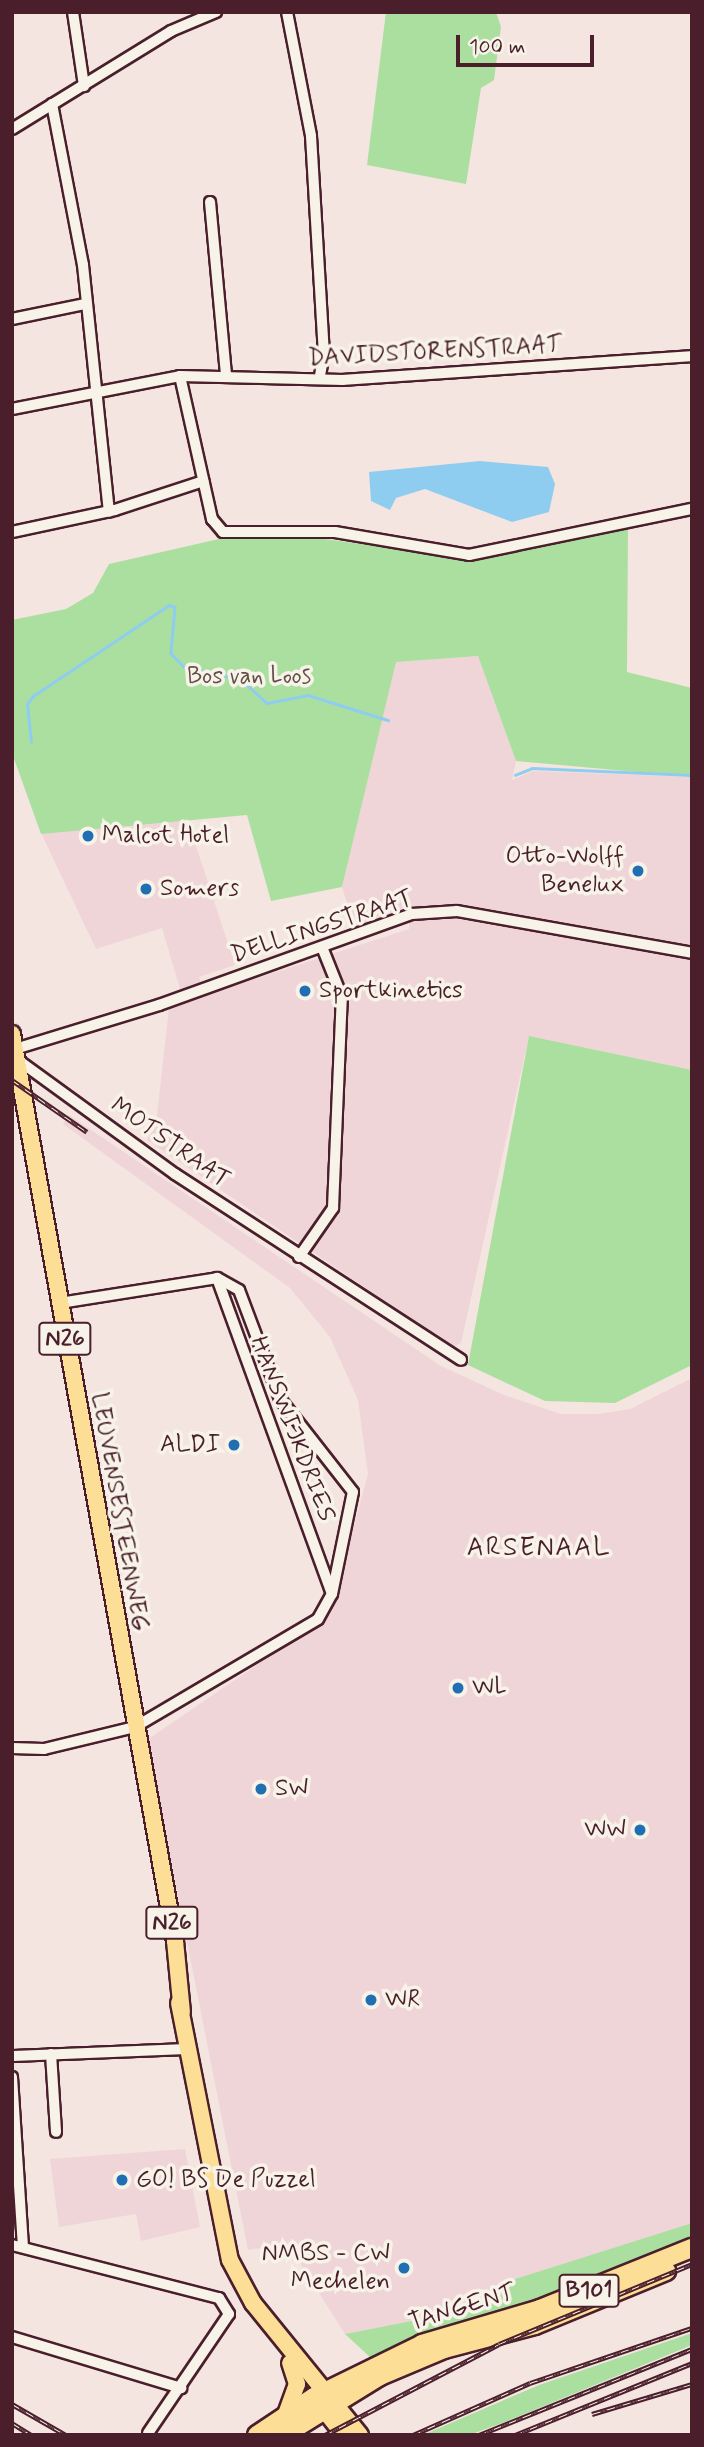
<!DOCTYPE html>
<style>
body{margin:0}
#map{position:relative;width:704px;height:2447px;overflow:hidden;background:#f4e5e1;font-family:Mynerve,sans-serif}
div>[style]{position:absolute}
[style*='--x']{left:calc(var(--x)*1px);top:calc(var(--y)*1px);width:calc(var(--w)*1px);rotate:calc(var(--a)*1deg)}
.built>*{inset:0;background:#f0d5d8}
.green>*{inset:0;background:#abdfa0}
.water>*{inset:0;background:#8fcdf0}
.stream>*{height:2.5px;margin:-1.25px;padding:0 1.25px;transform-origin:1.25px;border-radius:1.25px;background:#8fcdf0}
.roads{filter:drop-shadow(2px 0 #4a1f2b) drop-shadow(-2px 0 #4a1f2b) drop-shadow(0 2px #4a1f2b) drop-shadow(0 -2px #4a1f2b)}
.street>*{height:10px;margin:-5px;padding:0 5px;transform-origin:5px;border-radius:5px;background:#f7f3e8}
.primary>*{height:16px;margin:-8px;padding:0 8px;transform-origin:8px;border-radius:8px;background:#fdde96}
.highway>*{height:18px;margin:-9px;padding:0 9px;transform-origin:9px;border-radius:9px;background:#fdde96}
.rail>*{height:5px;margin-top:-2.5px;transform-origin:0;background:repeating-linear-gradient(90deg,#f7f3e8 0 8px,#4a1f2b 0 16px);box-sizing:border-box;border-block:2px solid #4a1f2b}
.dots>*{width:19px;height:19px;translate:-50% -50%;box-sizing:border-box;border:4px solid #f7f3e8;border-radius:50%}
span{translate:-50% -50%;white-space:nowrap;text-align:center;line-height:1.15;-webkit-text-stroke:7px #f7f3e8;paint-order:stroke}
.shield-label span{padding:2px 5px;background:#f7f3e8;border:2px solid;border-radius:5px;-webkit-text-stroke-width:0}
.shield-label{font-size:23px;color:#4a1f2b;font-weight:700}
.street-label{font-size:24px;color:#4a1f2b}
.park-label{font-size:24px;color:#624f48}
.poi-label{font-size:24px;color:#4a1f2b}
.left{translate:0 -50%;text-align:left}
.right{translate:-100% -50%;text-align:right}
.neighbourhood-label{font-size:26px;color:#4a1f2b;letter-spacing:2px}
.frame{position:absolute;inset:0;border:14px solid #4a1f2b;pointer-events:none}
.scale{position:absolute;left:456px;top:35px;width:138px;height:32px;box-sizing:border-box;border:4px solid #4a1f2b;border-top:0;padding-left:9px;font-size:21px;line-height:24px;white-space:nowrap;color:#4a1f2b;-webkit-text-stroke:5px #f7f3e8;paint-order:stroke}
</style>
<div id="map">
<div class="built">
<div style="clip-path:polygon(478px 656px,516px 761px,512px 780px,533px 771px,692px 777px,692px 1070px,529px 1036px,461px 1343px,453px 1347px,147px 1140px,156px 1124px,169px 1008px,180px 989px,162px 928px,96px 949px,42px 835px,74px 795px,184px 809px,235px 965px,199px 977px,205px 995px,409px 929px,409px 913px,355px 929px,342px 887px,395px 662px)"></div>
<div style="clip-path:polygon(69px 1115px,441px 1366px,504px 1395px,561px 1414px,598px 1414px,630px 1409px,692px 1378px,692px 2223px,500px 2284px,502px 2294px,442px 2315px,345px 2334px,288px 2244px,248px 2250px,147px 1740px,330px 1615px,368px 1474px,358px 1400px,330px 1337px,290px 1288px,63px 1124px)"></div>
<div style="clip-path:polygon(185px 2149px,200px 2227px,141px 2241px,136px 2214px,59px 2227px,50px 2159px)"></div>
</div>
<div class="green">
<div style="clip-path:polygon(386px 12px,496px 12px,501px 27px,494px 80px,481px 88px,466px 184px,367px 165px)"></div>
<div style="clip-path:polygon(628px 529px,627px 672px,692px 688px,692px 777px,516px 761px,478px 656px,396px 662px,342px 887px,271px 901px,247px 815px,41px 834px,12px 753px,12px 620px,66px 609px,93px 593px,109px 564px,219px 539px,318px 538px,473px 560px)"></div>
<div style="clip-path:polygon(529px 1036px,692px 1070px,692px 1365px,615px 1403px,545px 1401px,468px 1365px)"></div>
<div style="clip-path:polygon(692px 2223px,692px 2241px,587px 2285px,372px 2359px,345px 2334px,442px 2315px,502px 2294px,499px 2284px)"></div>
<div style="clip-path:polygon(692px 2333px,692px 2345px,505px 2422px,469px 2435px,423px 2435px,539px 2385px)"></div>
</div>
<div class="water">
<div style="clip-path:polygon(480px 461px,548px 467px,555px 484px,549px 512px,512px 522px,425px 489px,396px 498px,390px 510px,371px 501px,369px 472px)"></div>
</div>
<div class="stream">
<div style="--x:31;--y:742;--w:38;--a:-96"></div>
<div style="--x:27;--y:704;--w:10;--a:-53"></div>
<div style="--x:33;--y:696;--w:164;--a:-33.8"></div>
<div style="--x:169;--y:605;--w:6;--a:18"></div>
<div style="--x:175;--y:607;--w:46;--a:95"></div>
<div style="--x:171;--y:653;--w:19;--a:47"></div>
<div style="--x:184;--y:667;--w:58;--a:11.9"></div>
<div style="--x:241;--y:679;--w:35;--a:43"></div>
<div style="--x:267;--y:703;--w:42;--a:-11"></div>
<div style="--x:308;--y:695;--w:84;--a:17.4"></div>
<div style="--x:515;--y:775;--w:18;--a:-22"></div>
<div style="--x:532;--y:768;--w:160;--a:2.5"></div>
</div>
<div class="roads">
<div class="street">
<div style="--x:73;--y:12;--w:75;--a:81.5"></div>
<div style="--x:287;--y:12;--w:126;--a:79"></div>
<div style="--x:311;--y:136;--w:217;--a:86.6"></div>
<div style="--x:324;--y:353;--w:22;--a:100"></div>
<div style="--x:52;--y:104;--w:164;--a:79.1"></div>
<div style="--x:83;--y:265;--w:248;--a:84"></div>
<div style="--x:12;--y:129;--w:187;--a:-31.6"></div>
<div style="--x:171;--y:31;--w:49;--a:-22.9"></div>
<div style="--x:210;--y:202;--w:175;--a:84.7"></div>
<div style="--x:12;--y:319;--w:75;--a:-11.6"></div>
<div style="--x:180;--y:376;--w:147;--a:77.4"></div>
<div style="--x:212;--y:519;--w:17;--a:50"></div>
<div style="--x:223;--y:532;--w:112;--a:0"></div>
<div style="--x:335;--y:532;--w:136;--a:9.7"></div>
<div style="--x:469;--y:555;--w:228;--a:-11.7"></div>
<div style="--x:12;--y:409;--w:171;--a:-11.1"></div>
<div style="--x:180;--y:376;--w:163;--a:1.4"></div>
<div style="--x:343;--y:380;--w:350;--a:-3.9"></div>
<div style="--x:12;--y:532;--w:105;--a:-12.1"></div>
<div style="--x:115;--y:510;--w:93;--a:-18.2"></div>
<div style="--x:15;--y:1049;--w:151;--a:-17"></div>
<div style="--x:159;--y:1005;--w:269;--a:-19.8"></div>
<div style="--x:412;--y:914;--w:45;--a:-3.8"></div>
<div style="--x:457;--y:911;--w:239;--a:10.1"></div>
<div style="--x:18;--y:1060;--w:194;--a:36"></div>
<div style="--x:175;--y:1174;--w:341;--a:33"></div>
<div style="--x:299;--y:1257;--w:60;--a:-55.2"></div>
<div style="--x:333;--y:1208;--w:211;--a:-87.6"></div>
<div style="--x:342;--y:997;--w:54;--a:-111.8"></div>
<div style="--x:60;--y:1303;--w:159;--a:-9"></div>
<div style="--x:217;--y:1278;--w:336;--a:70"></div>
<div style="--x:332;--y:1594;--w:104;--a:-78.4"></div>
<div style="--x:353;--y:1492;--w:118;--a:-128.1"></div>
<div style="--x:280;--y:1399;--w:116;--a:-110.6"></div>
<div style="--x:239;--y:1290;--w:25;--a:-151"></div>
<div style="--x:12;--y:1748;--w:32;--a:2"></div>
<div style="--x:44;--y:1749;--w:94;--a:-13.6"></div>
<div style="--x:135;--y:1727;--w:212;--a:-30.5"></div>
<div style="--x:318;--y:1619;--w:29;--a:-61"></div>
<div style="--x:51;--y:2054;--w:78;--a:86.3"></div>
<div style="--x:12;--y:2056;--w:176;--a:-2.3"></div>
<div style="--x:12;--y:2077;--w:170;--a:86.3"></div>
<div style="--x:12;--y:2245;--w:214;--a:14.4"></div>
<div style="--x:219;--y:2298;--w:19;--a:58"></div>
<div style="--x:229;--y:2314;--w:144;--a:124.2"></div>
<div style="--x:12;--y:2337;--w:177;--a:16.8"></div>
</div>
<div class="primary">
<div style="--x:12;--y:1034;--w:922;--a:79.81"></div>
<div style="--x:175;--y:1941;--w:71;--a:84.4"></div>
<div style="--x:179;--y:2003;--w:262;--a:78.8"></div>
<div style="--x:230;--y:2260;--w:49;--a:61.9"></div>
<div style="--x:253;--y:2303;--w:170;--a:51"></div>
<div style="--x:318;--y:2402;--w:42;--a:51.8"></div>
<div style="--x:285;--y:2417;--w:35;--a:-70"></div>
<div style="--x:297;--y:2384;--w:22;--a:-108"></div>
</div>
<div class="highway">
<div style="--x:257;--y:2435;--w:69;--a:-33.7"></div>
<div style="--x:314;--y:2397;--w:120;--a:-26.1"></div>
<div style="--x:422;--y:2344;--w:123;--a:-16.5"></div>
<div style="--x:540;--y:2309;--w:164;--a:-21.9"></div>
<div style="--x:284;--y:2435;--w:113;--a:-31.6"></div>
<div style="--x:380;--y:2376;--w:69;--a:-22.9"></div>
<div style="--x:444;--y:2349;--w:94;--a:-14.8"></div>
<div style="--x:535;--y:2325;--w:142;--a:-22.4"></div>
</div>
</div>
<div class="rail">
<div style="--x:12;--y:1080;--w:91;--a:34.7"></div>
<div style="--x:12;--y:2404;--w:62;--a:29.9"></div>
<div style="--x:592;--y:2414;--w:104;--a:-16.7"></div>
<div style="--x:12;--y:2423;--w:22;--a:32"></div>
<div style="--x:325;--y:2435;--w:196;--a:-27.6"></div>
<div style="--x:499;--y:2344;--w:209;--a:-22.5"></div>
<div style="--x:413;--y:2435;--w:128;--a:-24"></div>
<div style="--x:530;--y:2383;--w:171;--a:-18.8"></div>
<div style="--x:479;--y:2435;--w:230;--a:-22"></div>
<div style="--x:515;--y:2435;--w:191;--a:-22.1"></div>
</div>
<div class="dots">
<div style="left:88px;top:836px;background:#1f6fb2"></div>
<div style="left:638px;top:871px;background:#1f6fb2"></div>
<div style="left:146px;top:889px;background:#1f6fb2"></div>
<div style="left:305px;top:991px;background:#1f6fb2"></div>
<div style="left:234px;top:1445px;background:#1f6fb2"></div>
<div style="left:458px;top:1688px;background:#1f6fb2"></div>
<div style="left:261px;top:1789px;background:#1f6fb2"></div>
<div style="left:640px;top:1830px;background:#1f6fb2"></div>
<div style="left:371px;top:2000px;background:#1f6fb2"></div>
<div style="left:122px;top:2180px;background:#1f6fb2"></div>
<div style="left:404px;top:2268px;background:#1f6fb2"></div>
</div>
<div class="shield-label">
<span style="left:65px;top:1339px">N26</span>
<span style="left:172px;top:1923px">N26</span>
<span style="left:589px;top:2291px">B101</span>
</div>
<div class="street-label">
<span style="left:435px;top:352px;rotate:-3deg">DAVIDSTORENSTRAAT</span>
<span style="left:322px;top:927px;rotate:-18deg">DELLINGSTRAAT</span>
<span style="left:170px;top:1143px;rotate:35deg">MOTSTRAAT</span>
<span style="left:292px;top:1429px;rotate:69deg">HANSWIJKDRIES</span>
<span style="left:119px;top:1512px;rotate:80deg">LEUVENSESTEENWEG</span>
<span style="left:462px;top:2308px;rotate:-17deg">TANGENT</span>
</div>
<div class="park-label">
<span style="left:249px;top:677px">Bos van Loos</span>
</div>
<div class="poi-label">
<span class="left" style="left:102px;top:836px">Malcot Hotel</span>
<span class="right" style="left:624px;top:871px">Otto-Wolff<br>Benelux</span>
<span class="left" style="left:160px;top:889px">Somers</span>
<span class="left" style="left:319px;top:991px">Sportkinetics</span>
<span class="right" style="left:220px;top:1445px">ALDI</span>
<span class="left" style="left:472px;top:1688px">WL</span>
<span class="left" style="left:275px;top:1789px">SW</span>
<span class="right" style="left:626px;top:1830px">WW</span>
<span class="left" style="left:385px;top:2000px">WR</span>
<span class="left" style="left:136px;top:2180px">GO! BS De Puzzel</span>
<span class="right" style="left:390px;top:2268px">NMBS - CW<br>Mechelen</span>
</div>
<div class="neighbourhood-label">
<span style="left:539px;top:1549px">ARSENAAL</span>
</div>
<div class="frame"></div>
<div class="scale">100 m</div>
</div>
